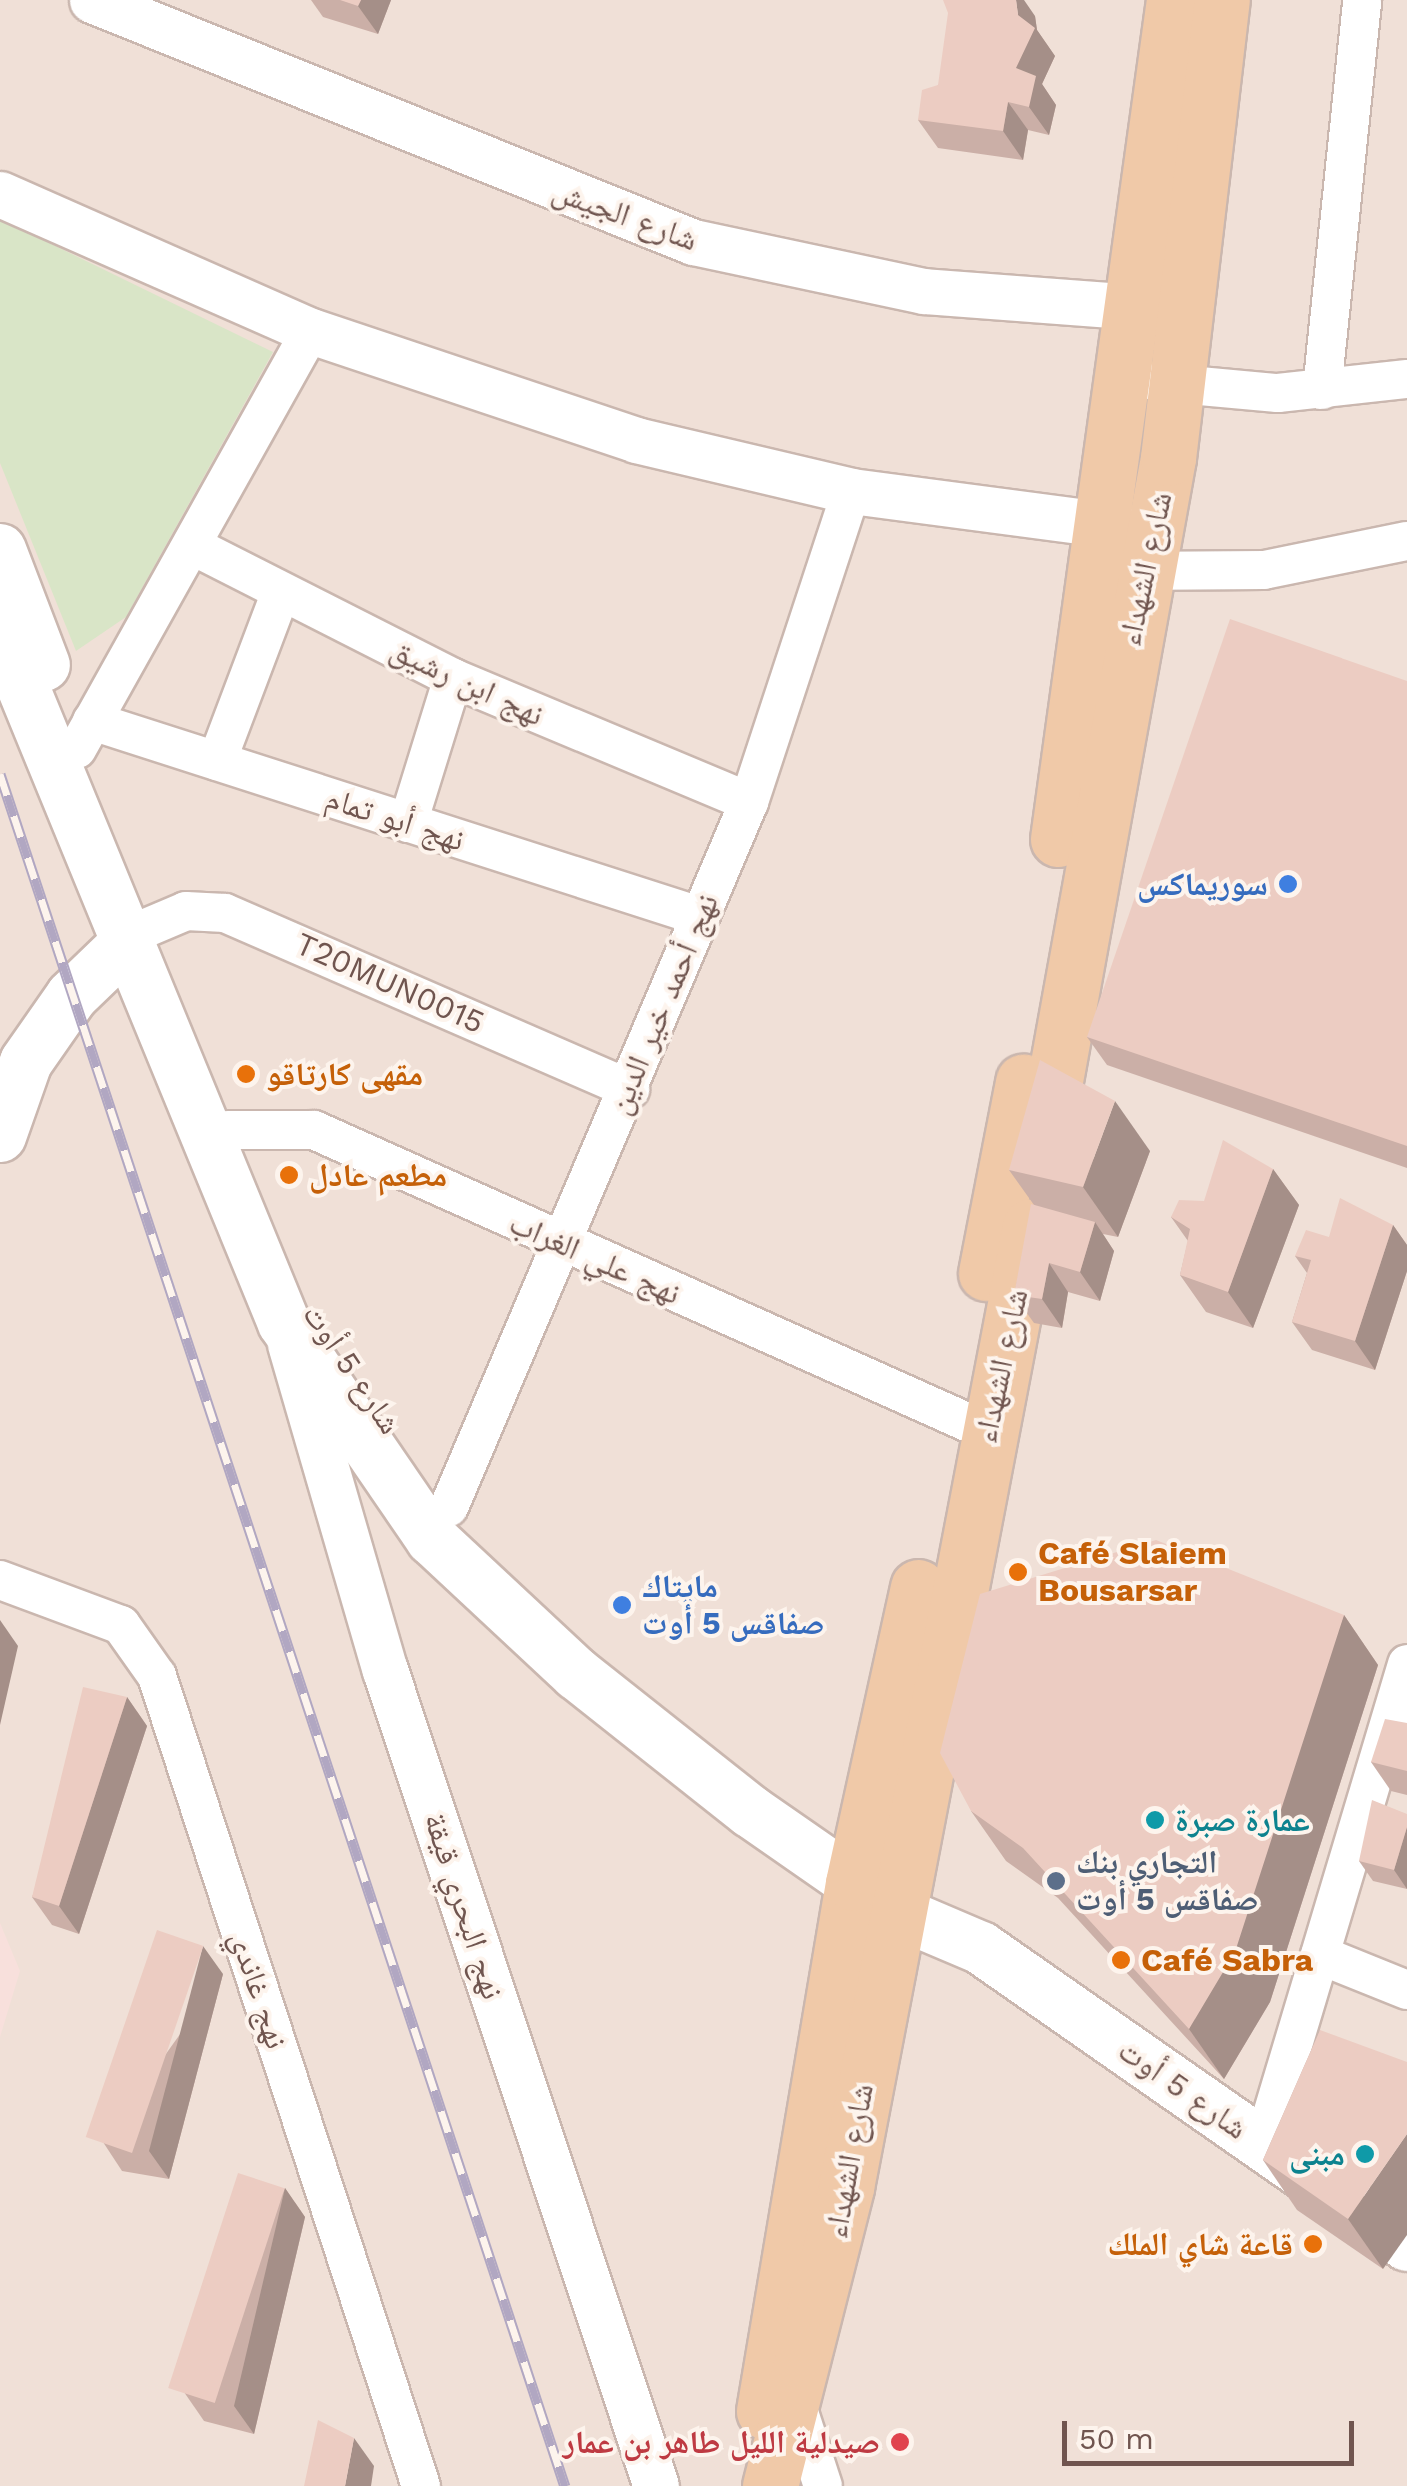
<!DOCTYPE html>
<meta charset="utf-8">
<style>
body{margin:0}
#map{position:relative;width:1407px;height:2486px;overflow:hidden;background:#faefe7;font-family:"Work Sans","Noto Naskh Arabic",sans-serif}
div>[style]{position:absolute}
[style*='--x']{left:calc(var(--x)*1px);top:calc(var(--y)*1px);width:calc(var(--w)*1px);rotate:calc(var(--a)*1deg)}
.residential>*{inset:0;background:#f0e0d7;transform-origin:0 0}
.commercial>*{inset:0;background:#f8e0dc}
.green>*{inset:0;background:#d9e5c7}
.roads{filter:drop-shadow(2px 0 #cab7af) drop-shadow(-2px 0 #cab7af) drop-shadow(0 2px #cab7af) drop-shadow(0 -2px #cab7af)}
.minor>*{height:38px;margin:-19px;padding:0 19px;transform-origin:19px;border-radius:19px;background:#fff}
.tertiary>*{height:45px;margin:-22.5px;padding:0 22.5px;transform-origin:22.5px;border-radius:22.5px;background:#fff}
.secondary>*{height:52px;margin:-26px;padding:0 26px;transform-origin:26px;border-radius:26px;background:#fff}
.primary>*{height:55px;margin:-27.5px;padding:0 27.5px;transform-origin:27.5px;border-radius:27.5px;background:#f0c9a8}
.rail>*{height:11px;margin-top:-5.5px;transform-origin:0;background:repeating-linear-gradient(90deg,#fdf4ed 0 22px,#b1a7c2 0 44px);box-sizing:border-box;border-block:2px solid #b1a7c2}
.wall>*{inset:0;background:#cbafa7}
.shaded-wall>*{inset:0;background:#a58f88}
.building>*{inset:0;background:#ecccc2;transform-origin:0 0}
.dots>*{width:28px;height:28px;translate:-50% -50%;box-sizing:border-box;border:5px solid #fdf4ed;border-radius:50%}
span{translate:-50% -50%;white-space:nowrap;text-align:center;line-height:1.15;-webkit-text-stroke:8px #fdf4ed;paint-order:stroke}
.street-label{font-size:32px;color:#70554f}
.shop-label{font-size:32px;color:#366cbe;font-weight:700}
.right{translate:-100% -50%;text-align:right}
.left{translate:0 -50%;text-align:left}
.food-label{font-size:32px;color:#c56008;font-weight:700}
.culture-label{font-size:32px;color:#0d838f;font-weight:700}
.service-label{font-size:32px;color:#4e5e75;font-weight:700}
.health-label{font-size:32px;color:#be3a42;font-weight:700}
.scale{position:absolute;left:1062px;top:2421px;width:292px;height:45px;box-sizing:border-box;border:5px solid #70554f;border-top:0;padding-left:12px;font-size:30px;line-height:35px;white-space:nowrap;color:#70554f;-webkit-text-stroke:8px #fdf4ed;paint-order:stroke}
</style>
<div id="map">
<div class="residential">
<div style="left:0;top:0;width:1407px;height:2486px"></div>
</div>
<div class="commercial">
<div style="clip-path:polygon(0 1923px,20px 1971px,0 2037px)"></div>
</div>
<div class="green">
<div style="clip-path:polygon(0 219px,273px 352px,126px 617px,76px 651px,0 463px)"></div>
</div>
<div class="roads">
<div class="minor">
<div style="--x:1156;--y:382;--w:122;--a:5.2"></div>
<div style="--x:1278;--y:393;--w:130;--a:-6.2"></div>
<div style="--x:1322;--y:390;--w:392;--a:-84.1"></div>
<div style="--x:193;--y:546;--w:292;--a:26.9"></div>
<div style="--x:453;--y:678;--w:321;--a:22.7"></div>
<div style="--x:1128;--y:571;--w:136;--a:-0.4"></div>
<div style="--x:1264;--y:570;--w:146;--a:-11.5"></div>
<div style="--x:92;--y:721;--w:638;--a:17.81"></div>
<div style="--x:77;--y:749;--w:479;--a:-60.8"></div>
<div style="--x:217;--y:761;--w:181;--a:-69.3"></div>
<div style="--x:408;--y:823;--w:152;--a:-72.8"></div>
<div style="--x:146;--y:928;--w:43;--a:-23"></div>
<div style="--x:186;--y:911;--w:39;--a:3"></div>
<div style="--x:225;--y:913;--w:442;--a:23.5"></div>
<div style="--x:228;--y:1130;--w:86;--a:0"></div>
<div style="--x:314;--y:1130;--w:737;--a:24.1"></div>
<div style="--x:449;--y:1507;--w:766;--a:-66.95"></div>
<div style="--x:749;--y:802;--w:327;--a:-71.8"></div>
<div style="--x:0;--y:1580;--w:129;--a:20.4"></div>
<div style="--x:121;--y:1625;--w:62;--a:54.8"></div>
<div style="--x:157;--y:1676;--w:852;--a:71.95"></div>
<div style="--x:1320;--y:1955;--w:94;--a:21.9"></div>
<div style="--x:1263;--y:2145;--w:502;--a:-73.33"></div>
<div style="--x:795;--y:2400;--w:90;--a:72"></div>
</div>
<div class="tertiary">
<div style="--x:92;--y:0;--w:648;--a:21.93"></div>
<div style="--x:693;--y:242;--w:236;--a:12"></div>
<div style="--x:924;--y:291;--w:239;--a:4.3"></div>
<div style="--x:0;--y:194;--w:340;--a:23.8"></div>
<div style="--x:311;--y:331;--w:343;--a:18.5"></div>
<div style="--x:636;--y:440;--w:221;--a:13.3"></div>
<div style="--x:851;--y:491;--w:284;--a:7.5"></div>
<div style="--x:290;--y:1344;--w:340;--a:73.8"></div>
<div style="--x:385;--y:1670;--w:860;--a:71.63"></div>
</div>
<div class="secondary">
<div style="--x:0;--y:550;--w:123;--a:69.1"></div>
<div style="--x:0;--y:631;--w:748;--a:67.69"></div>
<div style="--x:284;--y:1323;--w:262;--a:55.6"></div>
<div style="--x:432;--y:1539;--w:198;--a:43"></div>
<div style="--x:577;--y:1674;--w:221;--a:38.4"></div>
<div style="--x:750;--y:1811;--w:175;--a:34.8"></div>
<div style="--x:894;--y:1911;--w:95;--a:23"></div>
<div style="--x:981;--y:1948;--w:519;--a:34.88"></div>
<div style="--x:0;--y:1136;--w:78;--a:-70.6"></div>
<div style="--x:26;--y:1062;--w:80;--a:-55.1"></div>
<div style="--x:72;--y:996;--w:76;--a:-43.9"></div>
</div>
<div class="primary">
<div style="--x:1058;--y:839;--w:847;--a:-82.13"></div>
<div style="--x:1044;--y:1141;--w:694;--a:-79.71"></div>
<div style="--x:1168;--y:458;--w:461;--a:-83.3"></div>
<div style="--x:986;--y:1273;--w:195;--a:-79"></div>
<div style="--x:764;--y:2411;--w:535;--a:-80.43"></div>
<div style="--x:853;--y:1883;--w:303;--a:-77.6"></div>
<div style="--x:770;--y:2486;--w:309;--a:-75.7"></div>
<div style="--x:846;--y:2187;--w:978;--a:-79.16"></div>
</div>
</div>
<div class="rail">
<div style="--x:0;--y:774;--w:1803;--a:71.74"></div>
</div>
<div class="wall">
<div style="clip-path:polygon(311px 0,391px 0,378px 34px,323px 17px)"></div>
<div style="clip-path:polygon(1035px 16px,1037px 30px,1055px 56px,1042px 84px,1056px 105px,1049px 135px,1028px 130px,1023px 160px,938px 148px,918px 120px,938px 85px)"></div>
<div style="clip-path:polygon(1407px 681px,1407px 1168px,1107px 1065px,1087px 1037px)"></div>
<div style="clip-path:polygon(1150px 1151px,1118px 1237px,1103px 1234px,1114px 1251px,1100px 1301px,1068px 1292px,1062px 1328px,1034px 1323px,1014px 1295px,1034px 1205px,1009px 1170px)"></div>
<div style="clip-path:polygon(1273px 1169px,1299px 1205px,1253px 1328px,1206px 1312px,1180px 1275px,1188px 1241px,1171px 1217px)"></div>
<div style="clip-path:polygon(1393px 1225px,1407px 1245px,1407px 1271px,1375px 1370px,1312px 1350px,1292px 1322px,1307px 1273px,1295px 1256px,1329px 1237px)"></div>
<div style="clip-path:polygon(1344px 1615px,1378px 1665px,1270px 2002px,1224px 2079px,1058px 1898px,1006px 1861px,971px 1811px)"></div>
<div style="clip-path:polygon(127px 1697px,147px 1726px,79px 1934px,52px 1925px,32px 1897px)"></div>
<div style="clip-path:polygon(1407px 1723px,1407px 1795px,1391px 1791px,1371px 1762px)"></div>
<div style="clip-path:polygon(1407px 1814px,1407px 1889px,1373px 1881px,1359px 1861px)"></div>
<div style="clip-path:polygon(223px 1974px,169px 2179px,122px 2171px,103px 2142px)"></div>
<div style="clip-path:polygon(1320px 2030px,1383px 2269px,1297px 2210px,1263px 2160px)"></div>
<div style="clip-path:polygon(285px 2188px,305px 2217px,254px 2434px,204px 2421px,184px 2392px)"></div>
</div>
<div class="shaded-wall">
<div style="clip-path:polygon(361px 0,391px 0,378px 34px,358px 6px)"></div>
<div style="clip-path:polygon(1016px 0,1024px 0,1035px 16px,1037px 30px,1055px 56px,1042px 84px,1056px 105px,1049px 135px,1029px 107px,1016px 68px,1018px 15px)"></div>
<div style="clip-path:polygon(1008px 102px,1028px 130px,1023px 160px,1003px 131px)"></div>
<div style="clip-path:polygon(1115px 1101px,1150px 1151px,1118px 1237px,1083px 1187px)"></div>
<div style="clip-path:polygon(1273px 1169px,1299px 1205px,1253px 1328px,1228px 1292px)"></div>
<div style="clip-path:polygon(1095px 1222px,1114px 1251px,1100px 1301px,1080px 1272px)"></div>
<div style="clip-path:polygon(1393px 1225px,1407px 1245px,1407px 1271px,1375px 1370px,1355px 1341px)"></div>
<div style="clip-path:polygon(1049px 1263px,1068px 1292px,1062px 1328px,1042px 1299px)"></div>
<div style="clip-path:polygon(1344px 1615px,1378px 1665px,1270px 2002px,1224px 2079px,1189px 2029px)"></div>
<div style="clip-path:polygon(0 1620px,18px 1646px,0 1725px)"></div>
<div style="clip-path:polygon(127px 1697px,147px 1726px,79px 1934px,59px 1906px)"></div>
<div style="clip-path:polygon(1407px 1827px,1407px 1889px,1394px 1870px)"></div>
<div style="clip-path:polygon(203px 1946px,223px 1974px,169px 2179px,149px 2151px)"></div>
<div style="clip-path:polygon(1407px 2134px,1407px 2235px,1383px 2269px,1348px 2219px)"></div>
<div style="clip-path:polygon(285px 2188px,305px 2217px,254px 2434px,234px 2406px)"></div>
<div style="clip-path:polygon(354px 2438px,374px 2466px,371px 2486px,345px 2486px)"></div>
</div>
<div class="building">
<div style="clip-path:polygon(340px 0,361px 0,358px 6px)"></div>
<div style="clip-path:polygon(943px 0,1016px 0,1018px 15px,1035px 28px,1016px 68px,1036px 76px,1029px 107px,1008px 102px,1003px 131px,918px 120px,922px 90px,938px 85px,948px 13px)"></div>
<div style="clip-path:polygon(1230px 619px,1407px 681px,1407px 1146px,1087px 1037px)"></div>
<div style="clip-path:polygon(1040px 1060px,1115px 1101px,1083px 1187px,1009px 1170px)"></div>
<div style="clip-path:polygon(1223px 1140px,1273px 1169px,1228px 1292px,1180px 1275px,1190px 1229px,1171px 1217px,1179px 1200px,1204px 1201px)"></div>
<div style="clip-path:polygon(1340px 1198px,1393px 1225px,1355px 1341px,1292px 1322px,1311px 1260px,1295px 1256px,1306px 1230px,1329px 1237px)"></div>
<div style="clip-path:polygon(1031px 1204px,1095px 1222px,1080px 1272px,1049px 1263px,1042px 1299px,1014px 1295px)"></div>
<div style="clip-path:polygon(1156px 1540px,1344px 1615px,1235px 1952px,1189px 2029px,1023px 1848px,971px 1811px,940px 1753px,980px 1594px)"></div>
<div style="clip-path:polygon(83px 1687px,127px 1697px,59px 1906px,32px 1897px)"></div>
<div style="clip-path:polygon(1385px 1719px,1407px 1723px,1407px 1771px,1371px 1762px)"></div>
<div style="clip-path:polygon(1372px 1800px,1407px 1814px,1407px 1827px,1394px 1870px,1359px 1861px)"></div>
<div style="left:157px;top:1930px;width:49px;height:219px;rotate:19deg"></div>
<div style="clip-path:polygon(1320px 2030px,1407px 2062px,1407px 2134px,1348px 2219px,1263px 2160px)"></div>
<div style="left:238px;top:2173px;width:49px;height:226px;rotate:18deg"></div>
<div style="clip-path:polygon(318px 2420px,354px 2438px,345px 2486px,304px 2486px)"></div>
</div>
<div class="dots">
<div style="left:1288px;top:884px;background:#3f7fe0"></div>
<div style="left:246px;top:1074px;background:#e8710a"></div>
<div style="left:289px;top:1175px;background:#e8710a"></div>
<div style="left:1018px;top:1572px;background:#e8710a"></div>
<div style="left:622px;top:1605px;background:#3f7fe0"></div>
<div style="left:1155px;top:1820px;background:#0f9aa8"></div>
<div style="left:1056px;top:1881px;background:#5c6f8a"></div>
<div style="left:1121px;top:1960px;background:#e8710a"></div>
<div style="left:1365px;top:2154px;background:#0f9aa8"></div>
<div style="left:1313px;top:2244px;background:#e8710a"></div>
<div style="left:900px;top:2442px;background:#e0444e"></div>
</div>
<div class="street-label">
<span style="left:625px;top:215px;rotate:20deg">شارع الجيش</span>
<span style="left:1145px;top:569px;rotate:-78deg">شارع الشهداء</span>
<span style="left:467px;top:682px;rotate:25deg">نهج ابن رشيق</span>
<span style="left:395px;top:819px;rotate:18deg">نهج أبو تمام</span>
<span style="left:390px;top:983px;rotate:24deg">T20MUN0015</span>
<span style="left:663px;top:1004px;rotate:-67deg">نهج أحمد خير الدين</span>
<span style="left:595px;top:1258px;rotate:24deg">نهج علي الغراب</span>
<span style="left:1001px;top:1366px;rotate:-78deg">شارع الشهداء</span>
<span style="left:352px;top:1369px;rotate:56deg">شارع 5 أوت</span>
<span style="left:464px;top:1906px;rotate:72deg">نهج البحري قيقة</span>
<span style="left:259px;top:1990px;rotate:72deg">نهج غاندي</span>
<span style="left:1183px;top:2089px;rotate:35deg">شارع 5 أوت</span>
<span style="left:849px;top:2161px;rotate:-80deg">شارع الشهداء</span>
</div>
<div class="shop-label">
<span class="right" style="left:1268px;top:884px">سوريماكس</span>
<span class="left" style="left:642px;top:1605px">مايتاك<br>صفاقس 5 أوت</span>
</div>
<div class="food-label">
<span class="left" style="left:266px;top:1074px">مقهى كارتاقو</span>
<span class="left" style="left:309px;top:1175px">مطعم عادل</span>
<span class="left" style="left:1038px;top:1572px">Café Slaiem<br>Bousarsar</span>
<span class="left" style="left:1141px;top:1960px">Café Sabra</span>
<span class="right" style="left:1293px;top:2244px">قاعة شاي الملك</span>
</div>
<div class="culture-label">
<span class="left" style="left:1175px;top:1820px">عمارة صبرة</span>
<span class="right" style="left:1345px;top:2154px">مبنى</span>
</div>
<div class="service-label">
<span class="left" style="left:1076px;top:1881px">التجاري بنك<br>صفاقس 5 أوت</span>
</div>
<div class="health-label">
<span class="right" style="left:880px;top:2442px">صيدلية الليل طاهر بن عمار</span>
</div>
<div class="scale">50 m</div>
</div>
